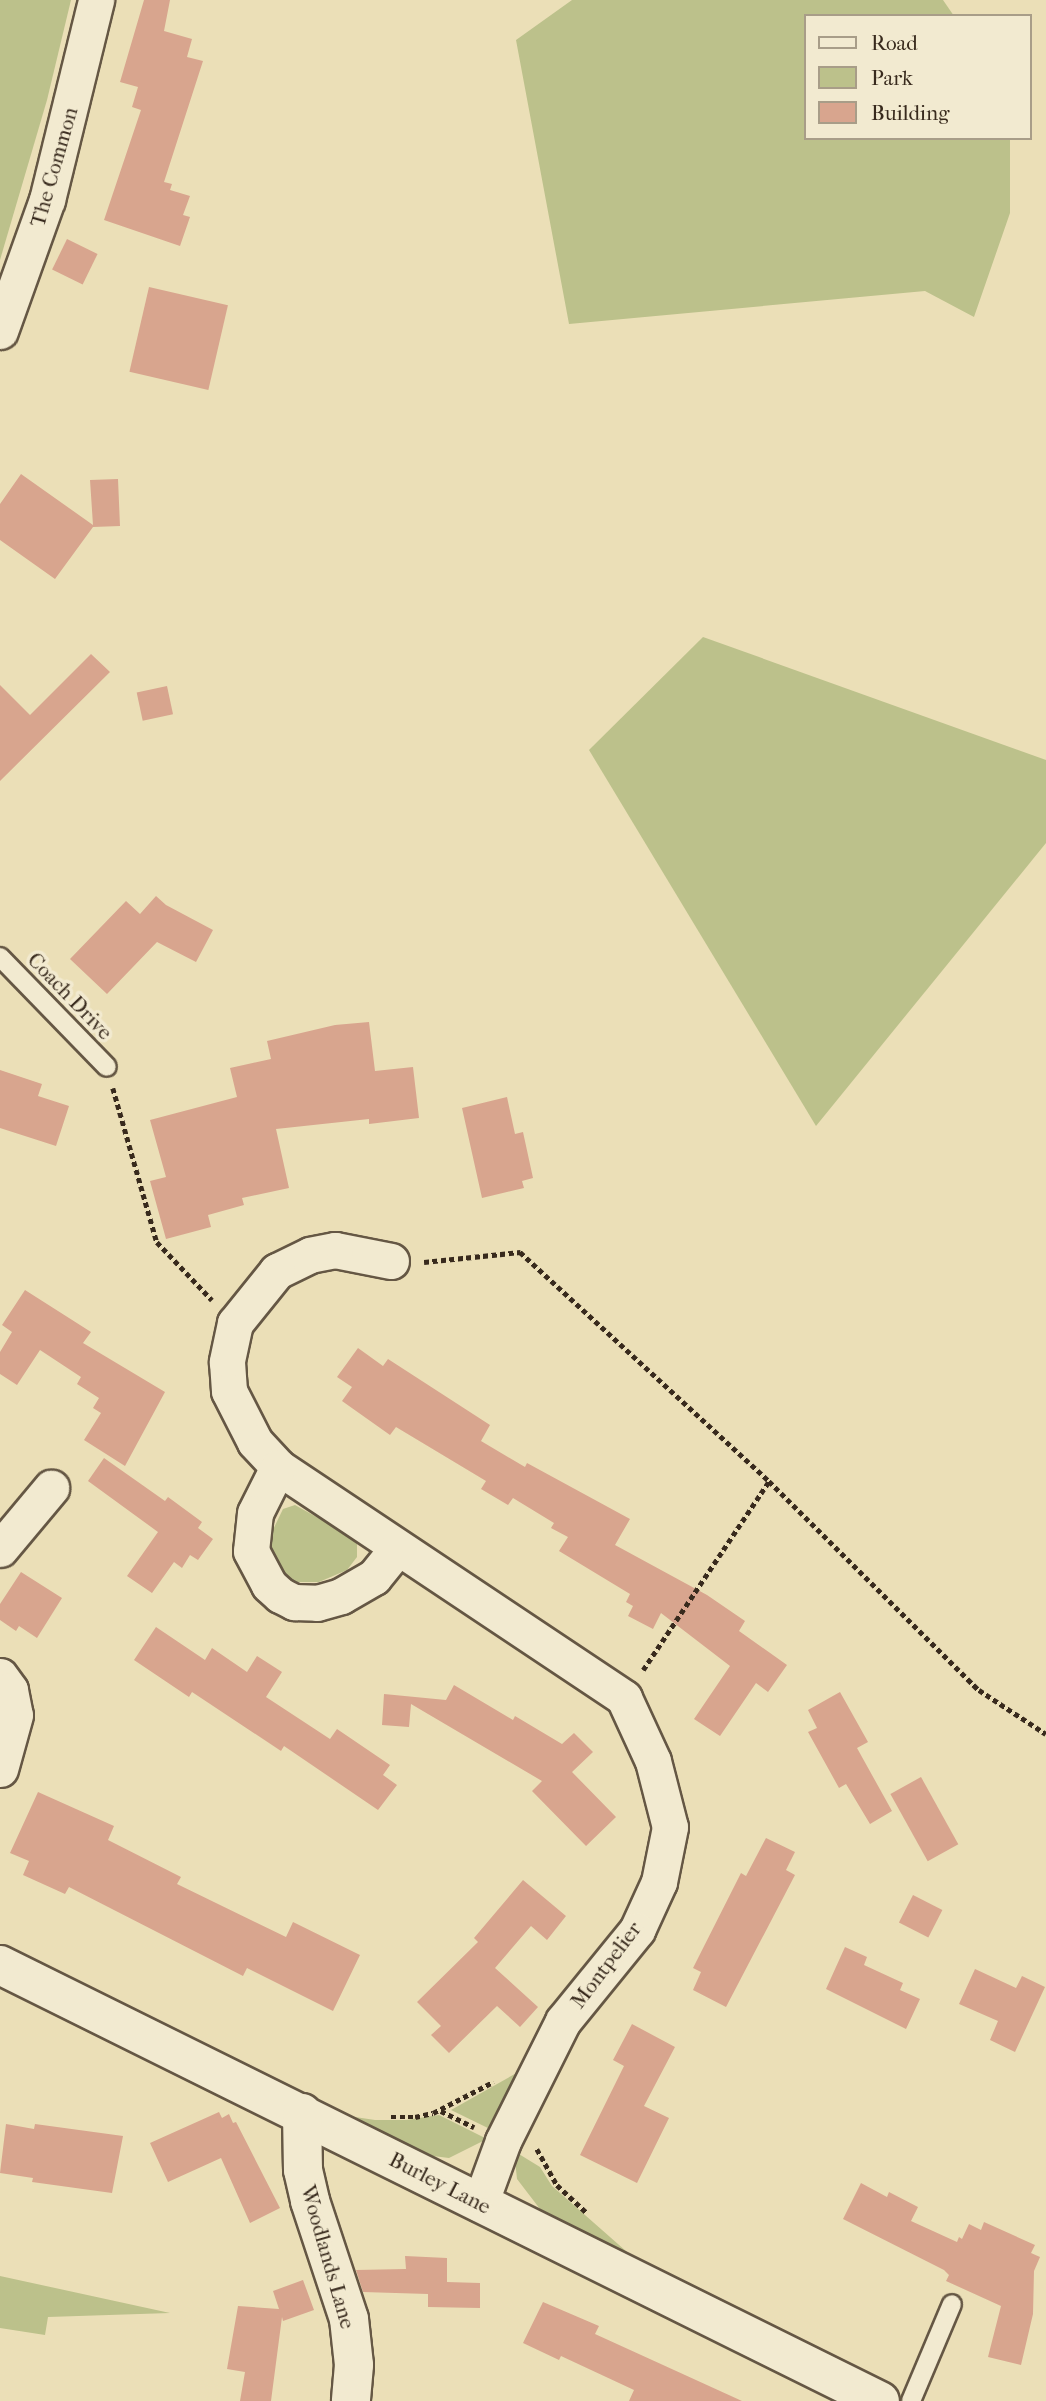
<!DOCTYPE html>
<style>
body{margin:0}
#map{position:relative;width:1046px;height:2401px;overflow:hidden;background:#ebdfb7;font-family:"IM FELL French Canon",serif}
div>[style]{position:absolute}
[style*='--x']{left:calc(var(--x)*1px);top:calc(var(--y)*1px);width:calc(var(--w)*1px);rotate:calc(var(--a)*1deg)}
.green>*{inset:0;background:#bcc18b}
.building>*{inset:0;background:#d8a58e;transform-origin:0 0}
.path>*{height:4.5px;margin-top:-2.25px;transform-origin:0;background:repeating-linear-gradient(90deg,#382a1d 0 5px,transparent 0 8.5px)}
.roads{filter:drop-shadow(2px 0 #655744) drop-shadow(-2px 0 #655744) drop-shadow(0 2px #655744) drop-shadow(0 -2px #655744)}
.service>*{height:18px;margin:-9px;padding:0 9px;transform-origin:9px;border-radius:9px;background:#f2ead0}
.minor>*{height:35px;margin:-17.5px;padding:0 17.5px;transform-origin:17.5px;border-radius:17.5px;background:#f2ead0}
.tertiary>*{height:38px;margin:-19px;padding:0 19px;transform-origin:19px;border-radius:19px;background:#f2ead0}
span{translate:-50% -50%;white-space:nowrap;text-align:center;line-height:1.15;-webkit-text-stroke:7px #f2ead0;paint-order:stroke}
.street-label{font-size:21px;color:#382a1d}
.legend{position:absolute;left:804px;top:14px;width:228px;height:126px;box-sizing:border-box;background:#f2ead0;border:2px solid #a89d88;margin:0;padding:9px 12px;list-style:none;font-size:21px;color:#382a1d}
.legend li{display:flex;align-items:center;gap:14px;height:35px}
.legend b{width:35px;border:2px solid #a89d88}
</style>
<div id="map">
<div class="green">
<div style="clip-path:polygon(0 0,71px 0,47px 100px,0 260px)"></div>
<div style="clip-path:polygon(572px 0,943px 0,954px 16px,806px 16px,806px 138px,1010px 138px,1010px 213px,974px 317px,925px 291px,569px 324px,516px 40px)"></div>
<div style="clip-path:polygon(703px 637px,1046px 760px,1046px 843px,816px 1126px,589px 750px)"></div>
<div style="clip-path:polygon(295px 1505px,347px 1534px,357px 1544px,357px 1557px,347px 1570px,319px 1582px,292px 1582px,279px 1575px,270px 1561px,269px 1538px,283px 1509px)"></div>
<div style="clip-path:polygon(520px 2071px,492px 2130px,451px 2110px)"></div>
<div style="clip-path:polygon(317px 2104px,355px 2117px,375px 2120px,406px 2120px,439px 2115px,487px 2139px,449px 2158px,433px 2156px,420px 2153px)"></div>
<div style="clip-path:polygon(514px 2151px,540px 2167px,552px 2186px,635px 2259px,555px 2221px,540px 2209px,517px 2179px)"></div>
<div style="clip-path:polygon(0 2276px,170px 2313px,48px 2317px,45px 2335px,0 2328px)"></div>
</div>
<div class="building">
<div style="clip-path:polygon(144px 0,170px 0,164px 31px,192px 39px,187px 57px,203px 61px,164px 182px,172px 184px,170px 190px,190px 196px,183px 215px,190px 217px,180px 246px,104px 220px,141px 110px,132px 107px,138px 87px,120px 82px)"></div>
<div style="left:67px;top:239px;width:34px;height:34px;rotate:26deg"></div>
<div style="left:149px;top:287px;width:81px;height:87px;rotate:13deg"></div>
<div style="clip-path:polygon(21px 474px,93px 525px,90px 480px,118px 479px,120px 526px,93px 527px,55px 579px,0 540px,0 504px)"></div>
<div style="clip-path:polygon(91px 654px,110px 672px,0 781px,0 685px,30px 715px)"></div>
<div style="left:167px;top:686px;width:29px;height:31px;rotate:78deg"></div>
<div style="clip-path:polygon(156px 896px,166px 905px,213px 930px,196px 962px,157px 942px,107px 994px,70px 959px,126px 901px,140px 914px)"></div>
<div style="clip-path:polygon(369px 1022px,375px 1071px,413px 1067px,419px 1118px,369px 1124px,369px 1119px,276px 1129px,289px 1188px,242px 1198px,244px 1205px,208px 1215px,211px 1227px,166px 1239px,150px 1181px,166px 1177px,150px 1120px,237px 1097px,230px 1068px,271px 1059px,267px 1041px,335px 1025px)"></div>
<div style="clip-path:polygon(0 1070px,42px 1084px,38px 1096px,69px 1106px,56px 1146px,0 1128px)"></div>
<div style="clip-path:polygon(507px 1097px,515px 1134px,523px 1132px,533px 1178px,522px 1181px,524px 1188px,482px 1198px,462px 1108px)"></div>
<div style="clip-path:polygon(25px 1290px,91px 1332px,83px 1343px,165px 1392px,125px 1466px,84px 1440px,101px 1413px,93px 1408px,99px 1398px,77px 1384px,81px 1377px,40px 1350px,17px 1385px,0 1374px,0 1352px,12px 1332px,2px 1325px)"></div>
<div style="clip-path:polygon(358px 1348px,383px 1366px,388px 1359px,490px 1425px,481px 1441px,525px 1467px,527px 1463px,630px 1519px,615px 1545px,707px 1595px,745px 1621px,739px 1631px,787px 1665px,768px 1692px,756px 1683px,720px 1736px,694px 1719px,730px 1666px,661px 1613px,653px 1629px,628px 1616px,633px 1606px,626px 1602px,630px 1594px,559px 1551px,568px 1537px,551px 1528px,554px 1523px,513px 1498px,508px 1505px,481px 1489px,486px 1481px,396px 1427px,390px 1435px,342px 1401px,352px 1387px,337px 1377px)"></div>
<div style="clip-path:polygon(104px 1458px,165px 1501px,168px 1497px,202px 1522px,198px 1528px,213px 1539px,198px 1560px,190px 1555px,182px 1568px,174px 1562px,152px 1593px,127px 1576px,158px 1532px,88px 1481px)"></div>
<div style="clip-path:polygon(21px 1572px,62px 1598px,37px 1638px,19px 1626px,16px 1631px,0 1620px,0 1604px)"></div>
<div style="clip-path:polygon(156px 1627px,205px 1660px,212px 1648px,247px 1672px,257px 1656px,282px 1672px,266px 1697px,330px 1739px,337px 1729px,390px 1765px,383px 1775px,397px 1785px,378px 1810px,284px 1746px,281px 1751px,192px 1692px,189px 1697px,134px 1660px)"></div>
<div style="clip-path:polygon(454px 1685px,513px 1720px,515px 1716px,562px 1744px,574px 1733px,593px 1752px,572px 1772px,616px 1817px,586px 1846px,532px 1791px,542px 1781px,411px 1704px,409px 1727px,382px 1725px,384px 1694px,446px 1700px)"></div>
<div style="clip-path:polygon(840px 1692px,868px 1742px,857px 1748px,892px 1811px,870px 1824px,846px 1784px,839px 1788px,808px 1732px,817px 1728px,808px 1710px)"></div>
<div style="left:921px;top:1777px;width:77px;height:35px;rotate:61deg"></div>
<div style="clip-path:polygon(38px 1792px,114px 1826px,108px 1840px,181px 1877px,177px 1884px,286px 1937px,293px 1922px,360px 1955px,333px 2011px,247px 1968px,243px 1976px,69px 1887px,65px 1894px,23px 1875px,29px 1861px,10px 1853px)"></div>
<div style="clip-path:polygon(766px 1838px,795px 1852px,786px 1870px,795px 1875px,726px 2007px,693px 1990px,701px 1972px,693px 1968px,741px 1873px,746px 1876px)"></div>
<div style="clip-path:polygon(523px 1880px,566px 1916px,547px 1940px,531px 1926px,495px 1968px,538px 2007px,520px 2027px,497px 2006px,449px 2053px,431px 2035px,441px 2026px,417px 2002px,478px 1942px,474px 1938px)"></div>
<div style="left:913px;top:1895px;width:33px;height:31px;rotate:27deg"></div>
<div style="clip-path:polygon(845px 1947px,867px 1957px,864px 1965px,903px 1983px,900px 1990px,920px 1999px,906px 2029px,826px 1989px)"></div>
<div style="clip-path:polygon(975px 1969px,1016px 1988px,1022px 1976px,1045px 1987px,1015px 2052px,990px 2040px,998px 2021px,959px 2004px)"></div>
<div style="clip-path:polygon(632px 2024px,675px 2047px,644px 2106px,669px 2118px,637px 2183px,580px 2155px,624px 2066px,613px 2060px)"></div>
<div style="clip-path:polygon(219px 2112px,222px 2118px,229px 2114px,233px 2123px,236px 2122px,280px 2208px,250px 2223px,221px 2158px,168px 2182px,150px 2143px)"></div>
<div style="clip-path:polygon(6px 2124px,34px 2129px,35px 2124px,123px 2136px,112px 2193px,32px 2182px,33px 2178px,0 2173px)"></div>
<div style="clip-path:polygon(861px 2183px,887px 2197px,889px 2192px,918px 2207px,911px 2221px,957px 2242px,959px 2237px,962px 2239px,969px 2224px,981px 2230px,984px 2222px,1035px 2245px,1031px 2253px,1040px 2257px,1034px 2271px,1033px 2314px,1021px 2365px,988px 2357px,1001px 2306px,946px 2281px,949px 2275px,944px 2270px,843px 2219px)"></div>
<div style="clip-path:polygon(405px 2256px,447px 2258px,447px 2282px,480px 2283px,480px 2308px,428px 2307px,428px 2294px,363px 2292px,356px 2270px,406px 2269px)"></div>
<div style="clip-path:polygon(303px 2280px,314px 2310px,283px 2321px,282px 2317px,271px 2401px,240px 2401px,245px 2372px,227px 2369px,238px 2306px,279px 2309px,273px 2291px)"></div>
<div style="clip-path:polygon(543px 2302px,599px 2326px,595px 2334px,742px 2401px,629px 2401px,634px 2390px,561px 2356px,559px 2360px,523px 2343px)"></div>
</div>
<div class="path">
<div style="--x:113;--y:1088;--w:160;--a:74.1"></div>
<div style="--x:157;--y:1242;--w:80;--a:46.5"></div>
<div style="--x:424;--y:1262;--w:97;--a:-5.9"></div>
<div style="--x:520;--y:1252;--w:338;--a:42.6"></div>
<div style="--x:769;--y:1481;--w:296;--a:44.9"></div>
<div style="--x:979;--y:1690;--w:80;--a:33.3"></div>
<div style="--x:643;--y:1670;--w:227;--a:-56.3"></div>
<div style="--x:441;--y:2111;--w:37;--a:26"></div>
<div style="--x:391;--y:2117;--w:24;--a:0"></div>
<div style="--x:415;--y:2117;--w:18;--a:-13"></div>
<div style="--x:433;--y:2113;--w:68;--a:-27.3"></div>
<div style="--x:537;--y:2149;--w:41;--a:60.9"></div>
<div style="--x:557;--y:2185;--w:41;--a:43"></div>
</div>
<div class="roads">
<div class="service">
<div style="--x:0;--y:957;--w:153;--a:45.8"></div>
<div style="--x:911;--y:2401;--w:105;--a:-67.1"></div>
</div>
<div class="minor">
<div style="--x:0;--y:331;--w:139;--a:-70.3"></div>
<div style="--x:47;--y:200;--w:206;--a:-76.2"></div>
<div style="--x:391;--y:1261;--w:57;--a:-168.9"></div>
<div style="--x:335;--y:1250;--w:25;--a:169"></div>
<div style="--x:310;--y:1255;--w:37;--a:154"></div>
<div style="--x:277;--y:1271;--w:67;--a:128.9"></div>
<div style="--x:235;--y:1323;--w:40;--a:102"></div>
<div style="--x:227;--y:1362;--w:29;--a:86"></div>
<div style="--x:229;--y:1391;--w:57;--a:63"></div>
<div style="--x:255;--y:1442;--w:34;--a:47"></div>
<div style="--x:278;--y:1467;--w:416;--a:33.7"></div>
<div style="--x:624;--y:1698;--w:69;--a:65.3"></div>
<div style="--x:653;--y:1761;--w:68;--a:75.6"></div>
<div style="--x:670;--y:1827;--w:56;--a:101.3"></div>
<div style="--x:659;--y:1882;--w:53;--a:114.6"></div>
<div style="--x:637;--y:1930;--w:117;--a:129.1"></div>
<div style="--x:563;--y:2021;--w:134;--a:116.6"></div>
<div style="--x:503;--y:2141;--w:67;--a:110.1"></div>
<div style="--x:278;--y:1467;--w:51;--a:116.6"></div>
<div style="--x:255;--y:1513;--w:38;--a:96"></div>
<div style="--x:251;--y:1551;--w:38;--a:62"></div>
<div style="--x:269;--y:1585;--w:15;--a:42"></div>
<div style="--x:280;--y:1595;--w:16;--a:27"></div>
<div style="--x:294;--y:1602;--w:23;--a:2"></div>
<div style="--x:317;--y:1603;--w:25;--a:-16"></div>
<div style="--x:341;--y:1596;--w:38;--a:-30"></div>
<div style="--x:374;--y:1577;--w:36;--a:-51"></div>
<div style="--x:0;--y:1549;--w:80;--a:-50.1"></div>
<div style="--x:0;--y:1676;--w:17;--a:54"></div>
<div style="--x:10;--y:1690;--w:25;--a:79"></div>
<div style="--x:15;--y:1715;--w:56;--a:105.5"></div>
</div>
<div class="tertiary">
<div style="--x:0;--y:1965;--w:982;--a:26.36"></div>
<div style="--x:302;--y:2113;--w:57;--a:89"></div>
<div style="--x:303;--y:2170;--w:32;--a:77"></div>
<div style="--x:310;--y:2201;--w:124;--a:71.7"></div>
<div style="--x:349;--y:2319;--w:46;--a:83.8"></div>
<div style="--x:354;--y:2365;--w:36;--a:95"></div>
</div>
</div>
<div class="street-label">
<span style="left:54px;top:167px;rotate:-74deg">The Common</span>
<span style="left:70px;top:996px;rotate:46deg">Coach Drive</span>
<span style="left:606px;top:1965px;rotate:-53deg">Montpelier</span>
<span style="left:440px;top:2183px;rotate:27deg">Burley Lane</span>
<span style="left:328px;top:2257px;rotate:74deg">Woodlands Lane</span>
</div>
<ul class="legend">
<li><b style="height:9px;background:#f2ead0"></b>Road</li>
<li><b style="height:19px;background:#bcc18b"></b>Park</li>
<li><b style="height:19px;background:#d8a58e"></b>Building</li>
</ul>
</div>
